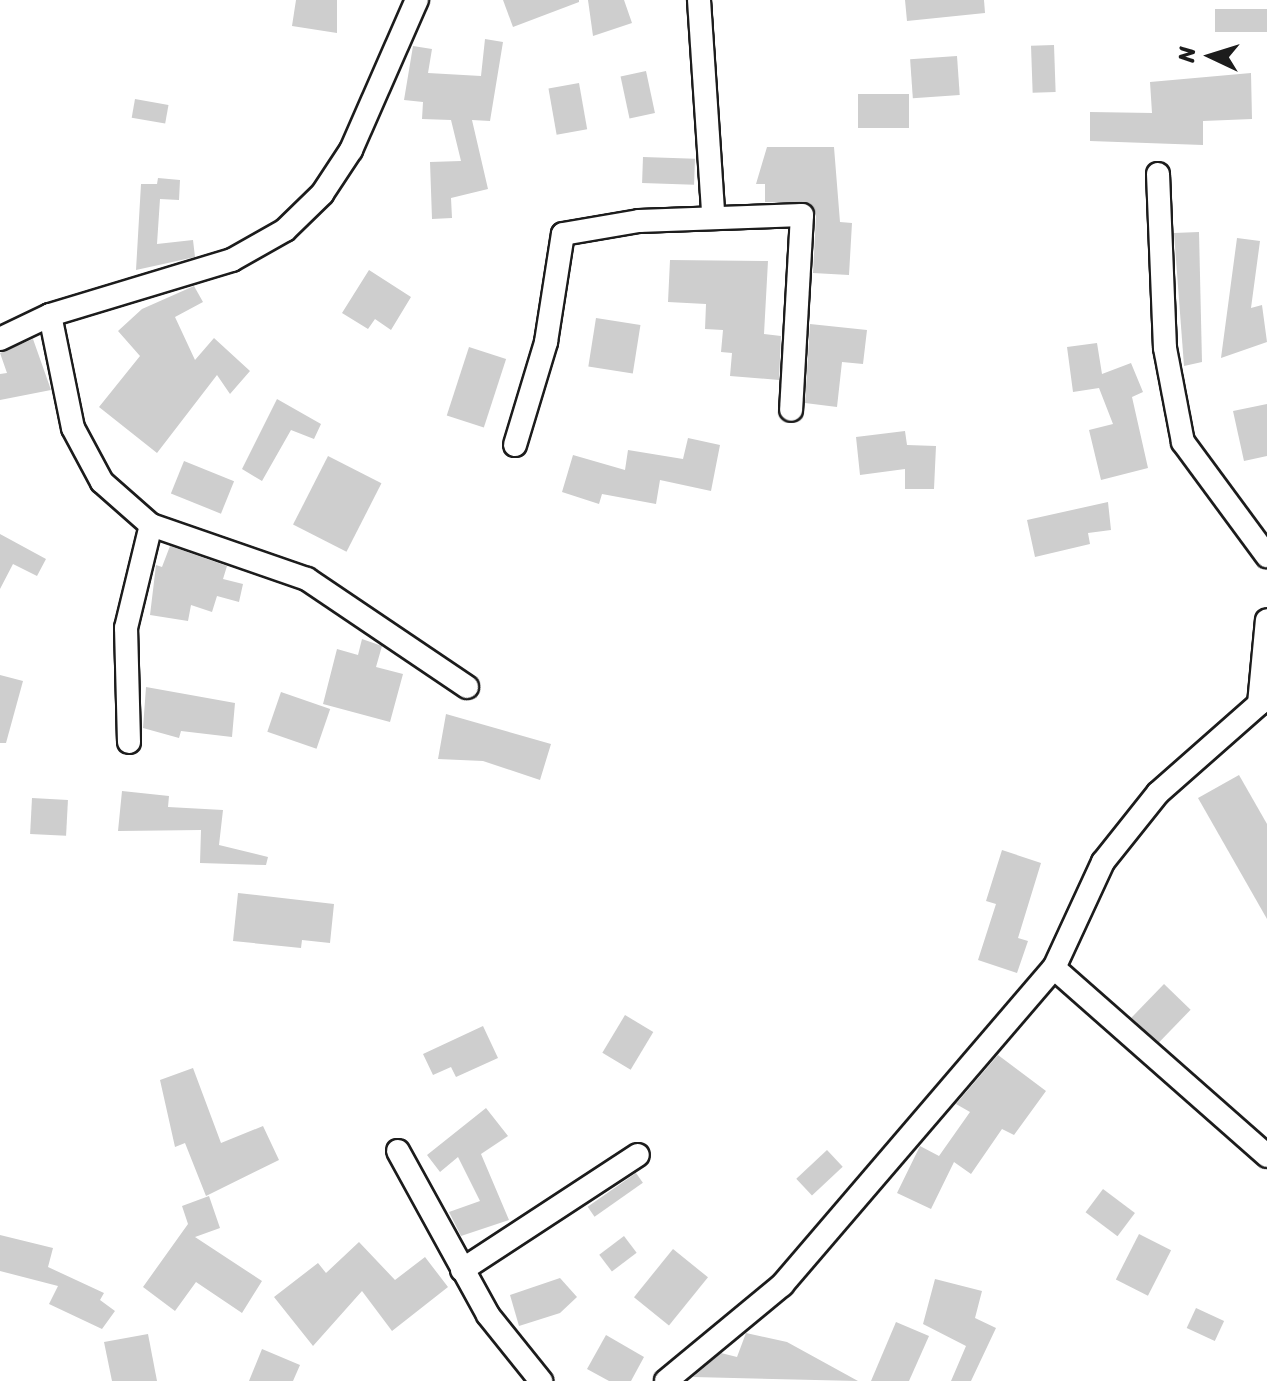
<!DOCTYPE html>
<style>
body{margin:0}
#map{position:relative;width:1267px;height:1381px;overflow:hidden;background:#fff;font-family:Sriracha,sans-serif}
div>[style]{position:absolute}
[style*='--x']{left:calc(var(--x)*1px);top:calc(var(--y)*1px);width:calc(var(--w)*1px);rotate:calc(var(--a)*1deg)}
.building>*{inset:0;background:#cecece;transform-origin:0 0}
.roads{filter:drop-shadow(2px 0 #1c1c1c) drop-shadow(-2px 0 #1c1c1c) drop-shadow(0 2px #1c1c1c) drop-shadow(0 -2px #1c1c1c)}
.minor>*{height:22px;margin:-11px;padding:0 11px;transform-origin:11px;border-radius:11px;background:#fff}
span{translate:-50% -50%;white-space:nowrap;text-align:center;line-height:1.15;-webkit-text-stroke:6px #fff;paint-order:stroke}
.north{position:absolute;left:1171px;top:16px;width:80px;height:80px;-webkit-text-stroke:6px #fff;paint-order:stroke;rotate:274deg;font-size:22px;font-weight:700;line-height:32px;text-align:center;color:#1c1c1c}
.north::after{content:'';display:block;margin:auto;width:28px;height:36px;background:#1c1c1c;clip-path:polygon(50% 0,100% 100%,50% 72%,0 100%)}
</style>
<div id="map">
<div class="building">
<div style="clip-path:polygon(296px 0,337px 0,337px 33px,292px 26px)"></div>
<div style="clip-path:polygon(503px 0,579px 0,579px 2px,513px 27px)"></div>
<div style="clip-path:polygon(588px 0,624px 0,632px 23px,593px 36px)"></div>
<div style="clip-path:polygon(905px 0,984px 0,985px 13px,907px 21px)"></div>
<div style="left:1267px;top:9px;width:23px;height:52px;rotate:90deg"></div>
<div style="clip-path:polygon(485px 39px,503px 42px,490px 121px,472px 120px,488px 189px,451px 198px,452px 218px,432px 219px,430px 162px,461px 161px,451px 120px,422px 119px,423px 102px,404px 100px,413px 46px,432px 49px,428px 73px,481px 76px)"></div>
<div style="left:1054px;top:45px;width:47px;height:23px;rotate:88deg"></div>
<div style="left:957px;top:56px;width:39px;height:47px;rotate:86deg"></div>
<div style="left:646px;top:71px;width:43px;height:26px;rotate:78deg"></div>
<div style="clip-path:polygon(1251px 73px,1252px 119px,1203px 121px,1203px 145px,1090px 141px,1090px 112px,1152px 113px,1150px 82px)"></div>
<div style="left:579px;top:83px;width:47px;height:31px;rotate:80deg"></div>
<div style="left:909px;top:94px;width:34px;height:51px;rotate:90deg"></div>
<div style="left:135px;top:99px;width:34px;height:19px;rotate:10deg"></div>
<div style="clip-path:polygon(767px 147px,834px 147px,840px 222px,852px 223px,849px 275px,813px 273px,816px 216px,810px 203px,765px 202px,765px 184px,756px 184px)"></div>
<div style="left:643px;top:157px;width:52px;height:26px;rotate:2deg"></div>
<div style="clip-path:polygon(158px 178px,180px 180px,179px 200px,160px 199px,157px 244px,193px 240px,195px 257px,136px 270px,141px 184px,157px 184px)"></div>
<div style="clip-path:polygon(1199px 232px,1202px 362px,1184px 366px,1174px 233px)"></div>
<div style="clip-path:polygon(1237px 238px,1260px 241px,1251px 308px,1262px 305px,1267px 342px,1221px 358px)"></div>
<div style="clip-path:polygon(670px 260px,768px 261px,764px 334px,781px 336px,779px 380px,730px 376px,732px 353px,721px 352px,723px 330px,705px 329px,706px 304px,668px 302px)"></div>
<div style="clip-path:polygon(369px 270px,411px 297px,391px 330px,375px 319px,368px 329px,342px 313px)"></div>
<div style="clip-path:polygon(194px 286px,203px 302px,175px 317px,195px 360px,214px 338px,250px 371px,230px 394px,217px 375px,157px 453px,99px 407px,140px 356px,118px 331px,142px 309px)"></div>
<div style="left:596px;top:318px;width:45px;height:49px;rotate:9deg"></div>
<div style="clip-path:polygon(810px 324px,867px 330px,863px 364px,842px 362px,837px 407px,805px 403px)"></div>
<div style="clip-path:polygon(33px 339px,51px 390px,0 400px,0 374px,7px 373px,0 353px)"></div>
<div style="clip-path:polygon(1097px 343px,1102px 374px,1131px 363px,1143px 392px,1132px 397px,1148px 468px,1101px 480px,1089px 430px,1113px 424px,1099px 388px,1073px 392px,1067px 347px)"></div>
<div style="left:469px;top:347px;width:39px;height:72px;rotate:18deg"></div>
<div style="clip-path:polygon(277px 399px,321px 424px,314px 439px,291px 430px,262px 481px,242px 469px)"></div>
<div style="clip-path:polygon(1267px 404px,1267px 456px,1244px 461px,1233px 411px)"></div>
<div style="clip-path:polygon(905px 431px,907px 445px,936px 446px,934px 489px,905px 489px,905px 469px,860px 475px,856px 437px)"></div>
<div style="clip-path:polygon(688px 438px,720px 445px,711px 491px,660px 480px,656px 504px,602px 494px,599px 504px,562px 492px,573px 455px,625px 470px,628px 450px,683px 459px)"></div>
<div style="left:328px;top:456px;width:60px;height:77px;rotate:27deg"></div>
<div style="left:184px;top:461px;width:54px;height:35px;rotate:22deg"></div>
<div style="clip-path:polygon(1108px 502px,1111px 530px,1088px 533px,1090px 544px,1035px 557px,1027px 520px)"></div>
<div style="clip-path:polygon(0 534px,46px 559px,37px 576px,13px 564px,0 589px)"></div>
<div style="clip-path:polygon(170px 546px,227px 566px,223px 579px,243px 584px,239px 602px,217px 596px,212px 612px,191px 605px,188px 621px,150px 615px,156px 565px,162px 567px)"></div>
<div style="clip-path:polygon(362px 639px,382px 646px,376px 667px,403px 674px,390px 722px,323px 704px,337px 649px,358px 655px)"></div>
<div style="clip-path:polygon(0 675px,23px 681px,6px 743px,0 743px)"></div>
<div style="clip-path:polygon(146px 687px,235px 703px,232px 737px,181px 731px,179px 738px,143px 728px)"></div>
<div style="left:281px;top:692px;width:52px;height:42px;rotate:19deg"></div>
<div style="clip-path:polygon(446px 714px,551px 744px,540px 780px,483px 761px,438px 759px)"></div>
<div style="clip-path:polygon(1239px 775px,1267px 824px,1267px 919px,1198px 798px)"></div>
<div style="clip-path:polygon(122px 791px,169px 796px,168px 807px,223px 810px,219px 845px,268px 857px,266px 865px,200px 863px,201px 830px,118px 831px)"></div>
<div style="left:32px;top:798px;width:36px;height:36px;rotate:3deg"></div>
<div style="clip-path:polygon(1002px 850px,1041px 863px,1018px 938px,1028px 941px,1017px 973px,978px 960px,996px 904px,986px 901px)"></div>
<div style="clip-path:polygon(238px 893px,334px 904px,330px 943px,302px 940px,301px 948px,233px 941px)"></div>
<div style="left:1164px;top:984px;width:37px;height:47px;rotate:44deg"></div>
<div style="left:625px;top:1015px;width:33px;height:44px;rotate:31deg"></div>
<div style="clip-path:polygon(483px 1026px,498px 1058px,456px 1077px,451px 1067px,433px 1075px,423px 1054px)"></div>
<div style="clip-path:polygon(998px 1055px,1046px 1091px,1014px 1135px,1002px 1129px,971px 1174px,954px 1162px,931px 1209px,897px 1193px,920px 1146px,939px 1156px,970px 1112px,956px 1104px)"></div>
<div style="clip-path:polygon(193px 1068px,221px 1143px,263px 1126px,279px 1160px,206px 1196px,185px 1143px,175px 1147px,160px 1080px)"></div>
<div style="clip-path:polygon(486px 1108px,508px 1136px,481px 1154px,509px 1220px,461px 1236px,449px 1212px,480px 1201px,458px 1157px,440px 1172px,427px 1155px)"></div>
<div style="left:827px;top:1150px;width:23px;height:42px;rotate:47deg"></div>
<div style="left:636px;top:1173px;width:12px;height:59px;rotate:55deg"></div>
<div style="left:1103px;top:1189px;width:40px;height:29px;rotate:37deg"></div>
<div style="clip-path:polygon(209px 1196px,220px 1228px,195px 1237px,262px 1281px,242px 1313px,196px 1282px,175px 1311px,143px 1287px,188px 1224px,182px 1206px)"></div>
<div style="left:1139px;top:1234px;width:36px;height:51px;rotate:27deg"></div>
<div style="clip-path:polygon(0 1235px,53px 1248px,48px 1267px,104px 1293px,100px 1300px,115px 1311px,102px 1329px,49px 1304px,58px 1286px,0 1271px)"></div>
<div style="left:624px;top:1236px;width:21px;height:31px;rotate:53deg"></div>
<div style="clip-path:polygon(359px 1242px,395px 1280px,425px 1257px,448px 1287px,392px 1331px,362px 1291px,313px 1346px,274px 1297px,318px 1263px,326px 1273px)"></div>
<div style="left:673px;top:1249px;width:45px;height:62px;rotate:39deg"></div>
<div style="clip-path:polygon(560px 1278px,577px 1297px,560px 1313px,519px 1326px,510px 1295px)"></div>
<div style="clip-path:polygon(935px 1279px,982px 1291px,975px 1318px,996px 1328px,971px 1381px,951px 1381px,966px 1346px,923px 1324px)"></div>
<div style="left:1196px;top:1308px;width:31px;height:22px;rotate:25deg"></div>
<div style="clip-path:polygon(896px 1322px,929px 1336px,909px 1381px,871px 1381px)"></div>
<div style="clip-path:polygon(746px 1333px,787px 1342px,858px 1381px,693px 1377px,721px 1353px,737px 1357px)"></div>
<div style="clip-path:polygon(148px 1334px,157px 1381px,112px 1381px,104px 1342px)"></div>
<div style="clip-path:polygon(606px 1335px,644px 1357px,631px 1381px,609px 1381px,587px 1369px)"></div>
<div style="clip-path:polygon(262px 1349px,300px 1365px,293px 1381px,249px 1381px)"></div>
</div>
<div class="roads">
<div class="minor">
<div style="--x:699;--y:0;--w:213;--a:86.2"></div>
<div style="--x:1158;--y:174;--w:174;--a:87.7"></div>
<div style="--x:1165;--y:348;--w:96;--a:79.2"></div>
<div style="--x:1183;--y:442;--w:142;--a:53.6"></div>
<div style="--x:50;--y:315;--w:115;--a:78.5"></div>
<div style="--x:73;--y:428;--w:61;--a:61.8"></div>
<div style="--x:102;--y:482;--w:65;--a:41.3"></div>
<div style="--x:151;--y:525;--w:165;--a:19.1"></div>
<div style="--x:307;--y:579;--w:193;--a:34"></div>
<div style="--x:0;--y:339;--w:55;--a:-25.6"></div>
<div style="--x:50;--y:315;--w:190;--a:-16.8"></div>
<div style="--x:232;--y:260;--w:61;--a:-29.5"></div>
<div style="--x:285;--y:230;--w:52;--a:-44.2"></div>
<div style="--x:322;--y:194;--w:53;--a:-56.6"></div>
<div style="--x:351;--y:150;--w:164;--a:-66.3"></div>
<div style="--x:515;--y:445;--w:108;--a:-73.2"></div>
<div style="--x:546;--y:342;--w:109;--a:-81.1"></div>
<div style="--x:563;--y:234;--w:77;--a:-9.7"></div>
<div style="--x:639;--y:221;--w:163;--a:-2.1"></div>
<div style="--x:802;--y:215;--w:195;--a:93.2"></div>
<div style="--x:129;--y:742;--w:114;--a:-91.5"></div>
<div style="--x:126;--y:628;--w:106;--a:-76.4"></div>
<div style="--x:1054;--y:968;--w:284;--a:41.4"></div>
<div style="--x:398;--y:1151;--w:187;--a:61.2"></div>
<div style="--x:488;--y:1315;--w:85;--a:51.2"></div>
<div style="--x:462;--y:1270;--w:210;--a:-33.2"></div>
<div style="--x:666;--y:1381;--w:151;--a:-39.6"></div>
<div style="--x:782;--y:1285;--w:418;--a:-49.4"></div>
<div style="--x:1054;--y:968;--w:117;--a:-65.2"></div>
<div style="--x:1103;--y:862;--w:88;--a:-51.4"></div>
<div style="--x:1158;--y:793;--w:135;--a:-41.4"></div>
<div style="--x:1259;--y:704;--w:84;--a:-84.6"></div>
</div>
</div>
<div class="north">N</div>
</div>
